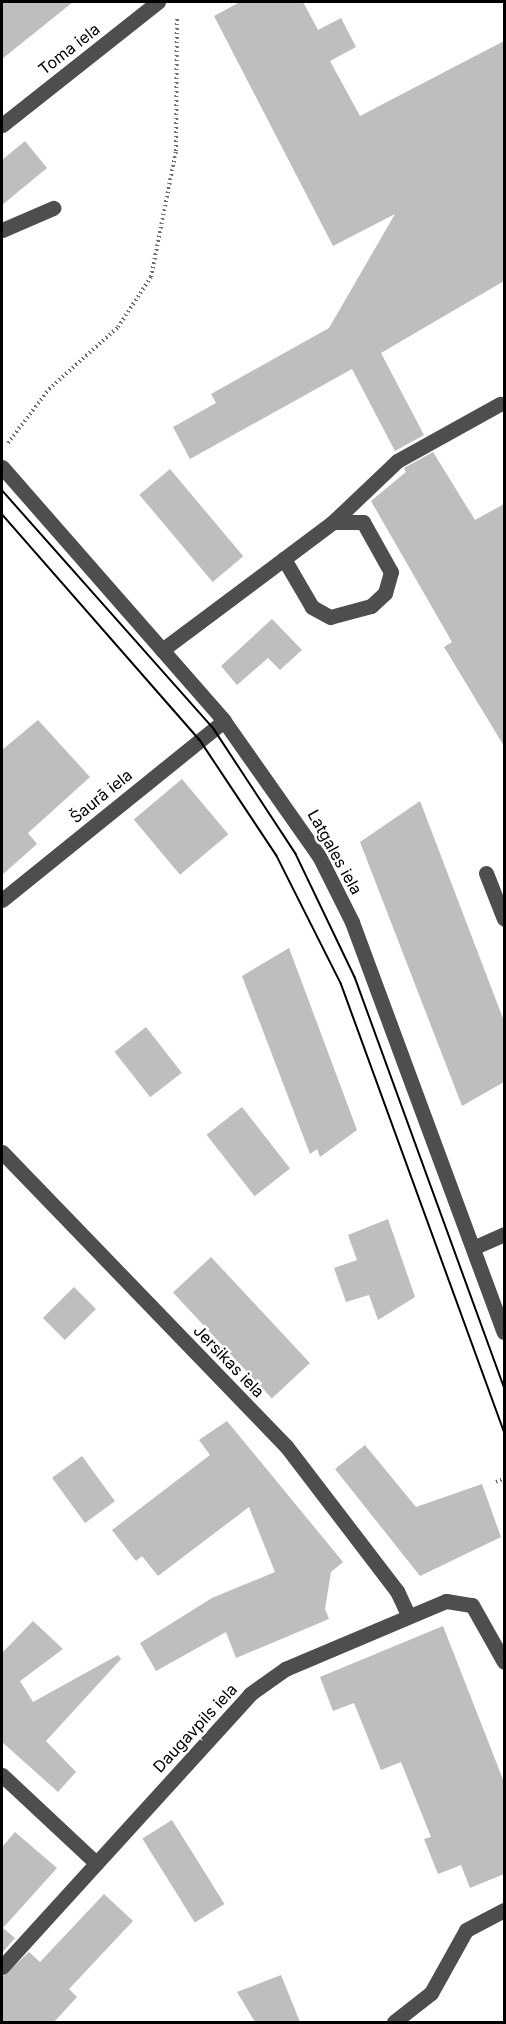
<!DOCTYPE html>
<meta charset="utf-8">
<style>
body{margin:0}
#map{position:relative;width:506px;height:2024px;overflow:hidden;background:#fff;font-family:Inter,sans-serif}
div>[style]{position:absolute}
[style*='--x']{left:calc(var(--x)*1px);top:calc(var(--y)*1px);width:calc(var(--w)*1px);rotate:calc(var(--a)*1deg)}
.building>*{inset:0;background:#bebebe;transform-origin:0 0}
.path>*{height:4px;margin-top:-2px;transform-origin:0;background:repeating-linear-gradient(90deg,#707070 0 1.5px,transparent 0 4.5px)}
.minor>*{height:15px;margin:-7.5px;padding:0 7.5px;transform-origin:7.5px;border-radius:7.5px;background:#4e4e4e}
.tram>*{height:1.5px;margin:-0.75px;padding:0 0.75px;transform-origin:0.75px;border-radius:0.75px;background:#000}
span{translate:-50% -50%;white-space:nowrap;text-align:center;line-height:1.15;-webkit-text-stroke:5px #fff;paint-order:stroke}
.street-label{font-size:16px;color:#000}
.frame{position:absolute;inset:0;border:3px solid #000;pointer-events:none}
</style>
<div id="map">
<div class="building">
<div style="clip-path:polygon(2px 2px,73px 2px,2px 59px)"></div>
<div style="clip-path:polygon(240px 2px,303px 2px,318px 30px,341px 18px,356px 47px,330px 61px,360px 116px,504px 41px,504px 281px,381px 353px,424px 435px,395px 451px,352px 369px,190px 459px,173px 427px,216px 403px,211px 394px,329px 328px,395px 214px,333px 246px,214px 16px)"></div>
<div style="clip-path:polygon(25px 141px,47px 168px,2px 205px,2px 160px)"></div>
<div style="clip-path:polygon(433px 452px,475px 520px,504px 504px,504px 746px,444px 647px,452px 642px,371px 501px,406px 472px,404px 468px)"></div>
<div style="left:170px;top:469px;width:114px;height:40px;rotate:50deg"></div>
<div style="clip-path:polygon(272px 619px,302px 650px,280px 670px,268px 658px,237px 685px,221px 666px)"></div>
<div style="clip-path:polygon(38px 720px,90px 777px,28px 833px,37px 844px,2px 875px,2px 750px)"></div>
<div style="left:182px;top:779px;width:72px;height:63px;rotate:50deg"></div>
<div style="clip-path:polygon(420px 801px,504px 1021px,504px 1082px,462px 1106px,360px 842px)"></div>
<div style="clip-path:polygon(289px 948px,357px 1130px,320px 1157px,317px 1149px,310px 1154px,242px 976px)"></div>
<div style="left:146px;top:1027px;width:58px;height:40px;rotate:52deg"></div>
<div style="left:242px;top:1107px;width:78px;height:45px;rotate:52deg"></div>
<div style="clip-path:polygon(388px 1219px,415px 1297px,378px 1320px,369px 1295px,346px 1302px,334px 1268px,357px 1260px,348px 1235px)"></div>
<div style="left:211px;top:1257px;width:145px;height:52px;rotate:47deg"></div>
<div style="left:74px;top:1287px;width:31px;height:44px;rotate:45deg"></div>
<div style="clip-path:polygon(227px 1421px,343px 1562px,331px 1572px,325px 1609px,329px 1619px,236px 1658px,226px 1632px,156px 1671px,140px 1643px,212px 1598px,275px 1572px,249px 1507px,158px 1576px,142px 1556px,136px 1561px,112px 1530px,210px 1455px,199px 1440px)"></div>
<div style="clip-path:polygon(365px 1445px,416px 1507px,482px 1484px,501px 1537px,420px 1576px,335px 1469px)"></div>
<div style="left:82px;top:1456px;width:56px;height:37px;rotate:54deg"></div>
<div style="clip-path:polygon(33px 1621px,63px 1649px,20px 1681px,33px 1702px,118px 1655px,121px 1659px,46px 1741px,76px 1772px,58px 1792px,2px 1742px,2px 1653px)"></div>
<div style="clip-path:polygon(443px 1626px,504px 1782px,504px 1874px,470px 1888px,461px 1865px,438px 1874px,424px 1839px,431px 1837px,401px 1762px,381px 1770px,354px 1703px,333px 1711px,320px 1677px)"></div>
<div style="left:172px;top:1820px;width:99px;height:35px;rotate:58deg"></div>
<div style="clip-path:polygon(15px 1832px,57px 1868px,3px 1928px,15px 1938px,2px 1953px,2px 1847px)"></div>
<div style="clip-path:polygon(104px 1894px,133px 1921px,69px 1989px,77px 1997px,54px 2022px,2px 2022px,2px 1977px,29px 1952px,40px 1962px)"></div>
<div style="clip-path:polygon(281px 1975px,300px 2022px,255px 2022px,237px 1992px)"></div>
</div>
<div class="path">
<div style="--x:8;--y:443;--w:68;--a:-52.8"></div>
<div style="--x:49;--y:389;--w:93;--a:-41.9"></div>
<div style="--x:118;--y:327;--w:60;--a:-56.6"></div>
<div style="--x:151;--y:277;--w:128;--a:-78.8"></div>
<div style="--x:176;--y:151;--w:134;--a:-89.6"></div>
<div style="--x:496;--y:1482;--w:9;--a:-21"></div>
</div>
<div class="minor">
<div style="--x:2;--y:125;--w:199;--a:-38.3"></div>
<div style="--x:2;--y:230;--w:56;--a:-23.3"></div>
<div style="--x:2;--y:467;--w:337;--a:48.8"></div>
<div style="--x:224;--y:721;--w:165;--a:54.9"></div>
<div style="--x:319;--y:856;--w:74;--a:63.4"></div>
<div style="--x:352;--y:922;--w:437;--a:69.7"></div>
<div style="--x:333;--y:522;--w:88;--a:-43.6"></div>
<div style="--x:397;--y:461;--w:118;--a:-29"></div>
<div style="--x:162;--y:650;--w:214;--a:-36.8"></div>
<div style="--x:333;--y:522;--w:30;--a:0"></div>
<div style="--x:363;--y:522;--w:57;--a:60.8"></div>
<div style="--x:391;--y:572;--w:22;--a:106"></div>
<div style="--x:385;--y:593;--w:19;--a:137"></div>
<div style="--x:371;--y:606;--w:42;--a:165"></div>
<div style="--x:330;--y:617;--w:21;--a:-151"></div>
<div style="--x:312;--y:607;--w:56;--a:-120.3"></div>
<div style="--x:486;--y:873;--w:49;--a:68.6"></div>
<div style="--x:2;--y:900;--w:285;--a:-38.9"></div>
<div style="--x:2;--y:1152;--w:409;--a:46"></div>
<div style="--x:286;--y:1446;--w:183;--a:52.6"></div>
<div style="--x:397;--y:1591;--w:26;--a:65"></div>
<div style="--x:475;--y:1247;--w:32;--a:-24"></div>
<div style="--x:2;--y:1775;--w:129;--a:43.1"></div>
<div style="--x:2;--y:1967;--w:369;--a:-47.7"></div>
<div style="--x:250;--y:1694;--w:43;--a:-35.5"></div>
<div style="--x:285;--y:1669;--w:175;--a:-22.9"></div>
<div style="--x:446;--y:1601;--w:26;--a:9"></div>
<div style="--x:472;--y:1605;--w:65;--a:60.7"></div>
<div style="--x:394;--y:2022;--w:47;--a:-38.1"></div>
<div style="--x:431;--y:1993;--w:72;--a:-60.9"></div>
<div style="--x:466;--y:1930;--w:43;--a:-27.8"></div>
</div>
<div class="tram">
<div style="--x:2;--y:490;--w:319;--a:48.4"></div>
<div style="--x:214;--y:729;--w:149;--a:56.7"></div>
<div style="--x:296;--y:854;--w:136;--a:64.4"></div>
<div style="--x:355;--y:977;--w:436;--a:70"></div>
<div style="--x:2;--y:514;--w:300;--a:48.8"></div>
<div style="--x:200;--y:740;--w:139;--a:56.4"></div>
<div style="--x:277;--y:856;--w:142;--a:63.3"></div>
<div style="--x:341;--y:983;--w:478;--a:70"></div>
</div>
<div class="street-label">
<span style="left:69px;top:49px;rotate:-38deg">Toma iela</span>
<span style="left:101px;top:796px;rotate:-39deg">Šaurā iela</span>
<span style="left:335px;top:852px;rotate:61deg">Latgales iela</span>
<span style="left:229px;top:1361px;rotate:46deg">Jersikas iela</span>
<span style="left:195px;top:1728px;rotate:-47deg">Daugavpils iela</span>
</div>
<div class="frame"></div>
</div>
